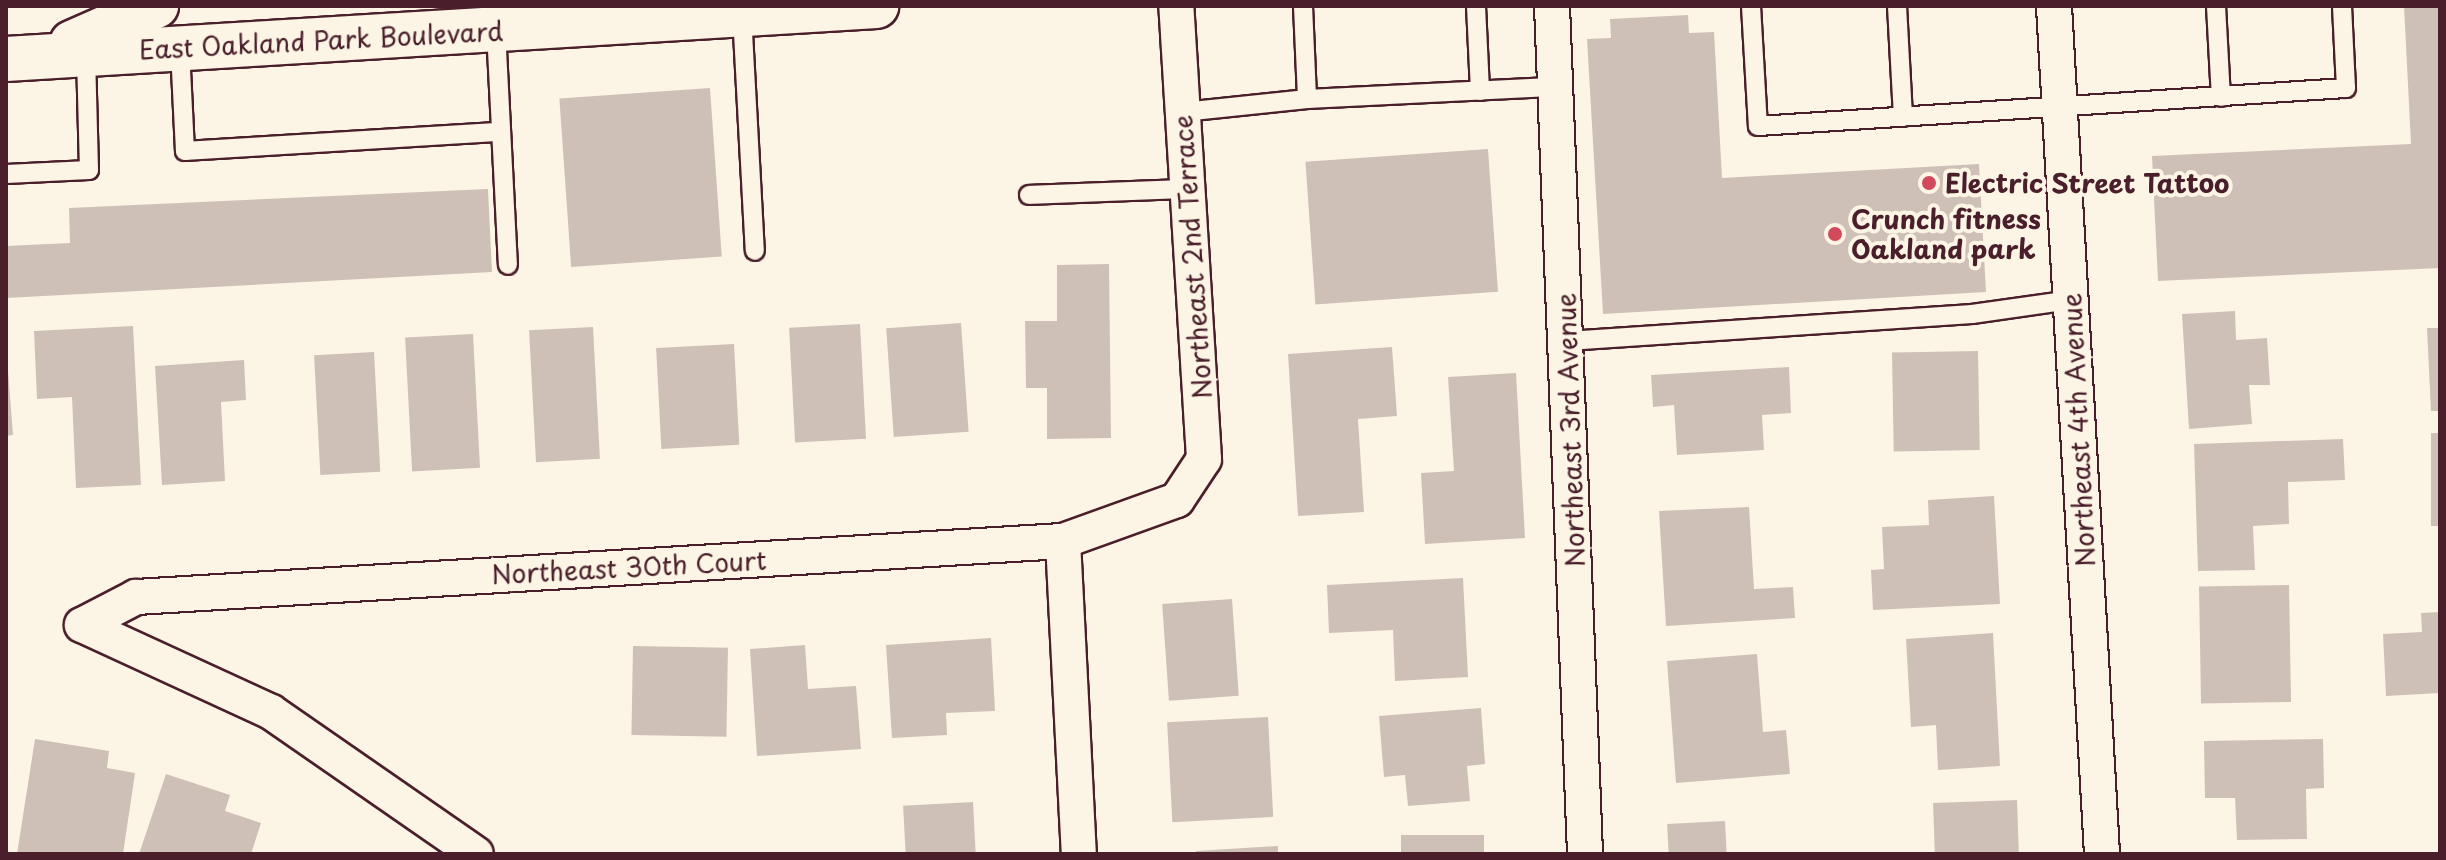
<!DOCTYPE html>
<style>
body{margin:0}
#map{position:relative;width:2446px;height:860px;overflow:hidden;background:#fcf5e5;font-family:"Playpen Sans",sans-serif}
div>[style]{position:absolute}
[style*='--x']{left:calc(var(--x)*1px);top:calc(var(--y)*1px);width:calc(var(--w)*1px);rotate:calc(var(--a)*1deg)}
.building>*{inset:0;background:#cfc0b7;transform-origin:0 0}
.roads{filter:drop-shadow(2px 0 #4a1f2b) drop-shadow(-2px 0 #4a1f2b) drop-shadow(0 2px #4a1f2b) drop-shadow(0 -2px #4a1f2b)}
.service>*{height:18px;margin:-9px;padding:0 9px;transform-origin:9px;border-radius:9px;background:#fcf5e5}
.minor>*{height:34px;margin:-17px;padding:0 17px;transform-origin:17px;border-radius:17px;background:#fcf5e5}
.primary>*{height:44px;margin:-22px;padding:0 22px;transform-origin:22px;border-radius:22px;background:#fcf5e5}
.dots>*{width:22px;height:22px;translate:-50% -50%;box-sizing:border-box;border:4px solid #fcf5e5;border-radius:50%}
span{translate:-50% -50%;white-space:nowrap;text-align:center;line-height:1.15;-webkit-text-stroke:8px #fcf5e5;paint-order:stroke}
.street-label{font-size:26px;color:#4a1f2b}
.poi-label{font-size:26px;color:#4a1f2b;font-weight:700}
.left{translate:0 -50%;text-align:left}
.frame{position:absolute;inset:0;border:8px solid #4a1f2b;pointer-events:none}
</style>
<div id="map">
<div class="building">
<div style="clip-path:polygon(2404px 6px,2440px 6px,2440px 268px,2158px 281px,2152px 156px,2411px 144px)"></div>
<div style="clip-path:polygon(1688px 15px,1689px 33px,1714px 32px,1722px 178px,1979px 164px,1986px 292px,1603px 314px,1587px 39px,1611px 38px,1610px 19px)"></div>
<div style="left:710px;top:88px;width:169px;height:151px;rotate:86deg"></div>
<div style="left:1488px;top:149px;width:143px;height:183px;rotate:86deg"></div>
<div style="clip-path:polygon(488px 189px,492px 272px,6px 298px,6px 246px,70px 243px,69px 208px)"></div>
<div style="clip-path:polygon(1109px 264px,1111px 438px,1047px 439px,1047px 388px,1026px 388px,1025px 321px,1057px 321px,1057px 265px)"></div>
<div style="clip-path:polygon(2235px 311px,2236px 340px,2267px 338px,2270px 385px,2249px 385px,2252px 424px,2189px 429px,2182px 314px)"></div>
<div style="left:961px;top:323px;width:109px;height:75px;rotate:86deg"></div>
<div style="left:860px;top:324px;width:115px;height:71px;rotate:87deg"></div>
<div style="clip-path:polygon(133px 326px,141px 485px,76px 488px,72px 397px,37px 399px,34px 331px)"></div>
<div style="left:593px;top:327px;width:132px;height:64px;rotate:87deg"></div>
<div style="clip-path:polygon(2427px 328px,2440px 328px,2440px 411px,2431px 411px)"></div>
<div style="left:473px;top:334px;width:134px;height:68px;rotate:87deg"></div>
<div style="clip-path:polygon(6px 344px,13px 435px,6px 436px)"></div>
<div style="left:734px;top:344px;width:101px;height:78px;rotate:87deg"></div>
<div style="clip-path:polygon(1392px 347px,1397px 416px,1358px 419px,1364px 512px,1298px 516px,1288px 354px)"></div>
<div style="left:1978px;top:351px;width:99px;height:86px;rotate:89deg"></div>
<div style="left:374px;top:352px;width:120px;height:60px;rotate:87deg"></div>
<div style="clip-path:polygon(244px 360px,246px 400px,221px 402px,225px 481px,162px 485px,155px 366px)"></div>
<div style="clip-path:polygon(1789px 367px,1791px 413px,1762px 415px,1764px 450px,1677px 455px,1674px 405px,1653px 407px,1651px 375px)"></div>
<div style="clip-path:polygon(1516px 373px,1525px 538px,1425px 544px,1421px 473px,1454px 471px,1448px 377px)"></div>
<div style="left:2431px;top:433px;width:9px;height:93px"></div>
<div style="clip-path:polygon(2343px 439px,2345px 480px,2288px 482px,2289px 524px,2253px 526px,2255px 570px,2198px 571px,2194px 444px)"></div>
<div style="clip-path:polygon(1994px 496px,2000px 604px,1873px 610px,1871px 570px,1884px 569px,1882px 527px,1929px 525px,1928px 500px)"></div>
<div style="clip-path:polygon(1749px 507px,1754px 589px,1793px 587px,1795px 618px,1666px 626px,1659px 511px)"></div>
<div style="clip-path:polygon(1463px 578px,1468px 677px,1395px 681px,1393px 630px,1329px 633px,1327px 585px)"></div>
<div style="left:2289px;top:585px;width:117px;height:90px;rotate:89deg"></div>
<div style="left:1232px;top:599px;width:97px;height:70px;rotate:86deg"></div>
<div style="clip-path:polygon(2440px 612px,2440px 693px,2386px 696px,2383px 634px,2422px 632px,2421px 613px)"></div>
<div style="clip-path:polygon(1993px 633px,2000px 766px,1938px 770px,1936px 725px,1911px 727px,1906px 639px)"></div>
<div style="clip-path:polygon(991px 638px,995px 711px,946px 713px,947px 735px,892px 738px,886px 645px)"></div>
<div style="clip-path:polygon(805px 645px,808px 689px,856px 686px,861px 749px,757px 756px,750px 649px)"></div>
<div style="left:633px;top:646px;width:95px;height:89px;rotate:1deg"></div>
<div style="clip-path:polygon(1757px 654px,1763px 732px,1786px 730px,1790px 774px,1676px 783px,1667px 661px)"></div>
<div style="clip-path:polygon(1481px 708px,1485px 764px,1467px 766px,1470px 801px,1408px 806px,1405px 775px,1384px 777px,1379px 716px)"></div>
<div style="left:1268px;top:717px;width:100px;height:101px;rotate:87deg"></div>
<div style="clip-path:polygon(35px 739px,109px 751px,107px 768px,135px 773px,123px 854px,17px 854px)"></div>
<div style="clip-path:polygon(2323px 739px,2324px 788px,2306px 789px,2307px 839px,2237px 840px,2235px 798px,2205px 798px,2204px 741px)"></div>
<div style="clip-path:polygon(166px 774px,230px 795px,225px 811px,261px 823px,251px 854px,139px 854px)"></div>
<div style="left:2017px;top:800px;width:54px;height:84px;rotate:88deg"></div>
<div style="left:973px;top:802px;width:52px;height:70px;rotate:87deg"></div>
<div style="left:1725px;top:821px;width:33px;height:58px;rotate:87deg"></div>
<div style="left:1484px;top:835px;width:19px;height:83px;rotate:90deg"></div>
<div style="clip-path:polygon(1278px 846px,1278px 854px,1196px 854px,1196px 851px)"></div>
</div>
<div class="roads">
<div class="service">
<div style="--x:1303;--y:6;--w:93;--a:87.5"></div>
<div style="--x:1476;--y:6;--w:85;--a:87.3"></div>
<div style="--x:1751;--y:6;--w:120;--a:86.7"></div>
<div style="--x:1758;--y:126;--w:589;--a:-3.7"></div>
<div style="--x:2346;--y:88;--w:82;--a:-92.8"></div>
<div style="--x:1897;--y:6;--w:111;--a:86.9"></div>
<div style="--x:2216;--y:6;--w:91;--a:86.9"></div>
<div style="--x:742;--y:14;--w:237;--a:86.9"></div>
<div style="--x:496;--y:30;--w:235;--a:87.1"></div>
<div style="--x:180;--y:49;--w:102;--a:87.2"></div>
<div style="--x:185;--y:151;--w:315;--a:-3.5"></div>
<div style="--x:1183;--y:112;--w:125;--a:-6"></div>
<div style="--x:1307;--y:99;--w:249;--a:-2.8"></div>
<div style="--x:6;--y:174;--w:83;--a:-2.8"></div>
<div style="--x:89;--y:170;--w:116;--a:-91.5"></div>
<div style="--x:1029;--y:195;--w:159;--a:-2.2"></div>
<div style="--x:1567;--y:341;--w:406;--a:-3.8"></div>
<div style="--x:1972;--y:314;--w:99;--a:-8.1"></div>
</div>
<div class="minor">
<div style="--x:1552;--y:6;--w:849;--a:87.77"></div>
<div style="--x:2054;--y:6;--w:849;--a:86.76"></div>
<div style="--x:1063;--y:541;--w:313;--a:87.1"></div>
<div style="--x:82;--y:625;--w:61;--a:-27.4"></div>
<div style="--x:136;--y:597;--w:929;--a:-3.46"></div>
<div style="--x:1063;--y:541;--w:121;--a:-19.8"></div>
<div style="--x:1177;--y:500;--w:49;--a:-56.6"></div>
<div style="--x:1204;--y:459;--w:454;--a:-93.5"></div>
<div style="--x:82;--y:625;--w:208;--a:24.7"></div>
<div style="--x:271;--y:712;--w:249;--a:34.7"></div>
</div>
<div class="primary">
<div style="--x:72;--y:43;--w:92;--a:-23.8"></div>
<div style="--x:6;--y:59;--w:872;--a:-3.49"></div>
</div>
</div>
<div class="dots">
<div style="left:1929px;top:183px;background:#d1495b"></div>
<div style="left:1835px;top:234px;background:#d1495b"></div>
</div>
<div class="street-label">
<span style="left:321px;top:40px;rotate:-3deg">East Oakland Park Boulevard</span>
<span style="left:1192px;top:257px;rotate:-94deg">Northeast 2nd Terrace</span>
<span style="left:1570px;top:430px;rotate:-92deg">Northeast 3rd Avenue</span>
<span style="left:2078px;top:430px;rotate:-93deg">Northeast 4th Avenue</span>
<span style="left:629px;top:567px;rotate:-3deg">Northeast 30th Court</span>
</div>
<div class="poi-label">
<span class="left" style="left:1945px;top:183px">Electric Street Tattoo</span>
<span class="left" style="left:1851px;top:234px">Crunch fitness<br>Oakland park</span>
</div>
<div class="frame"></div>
</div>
